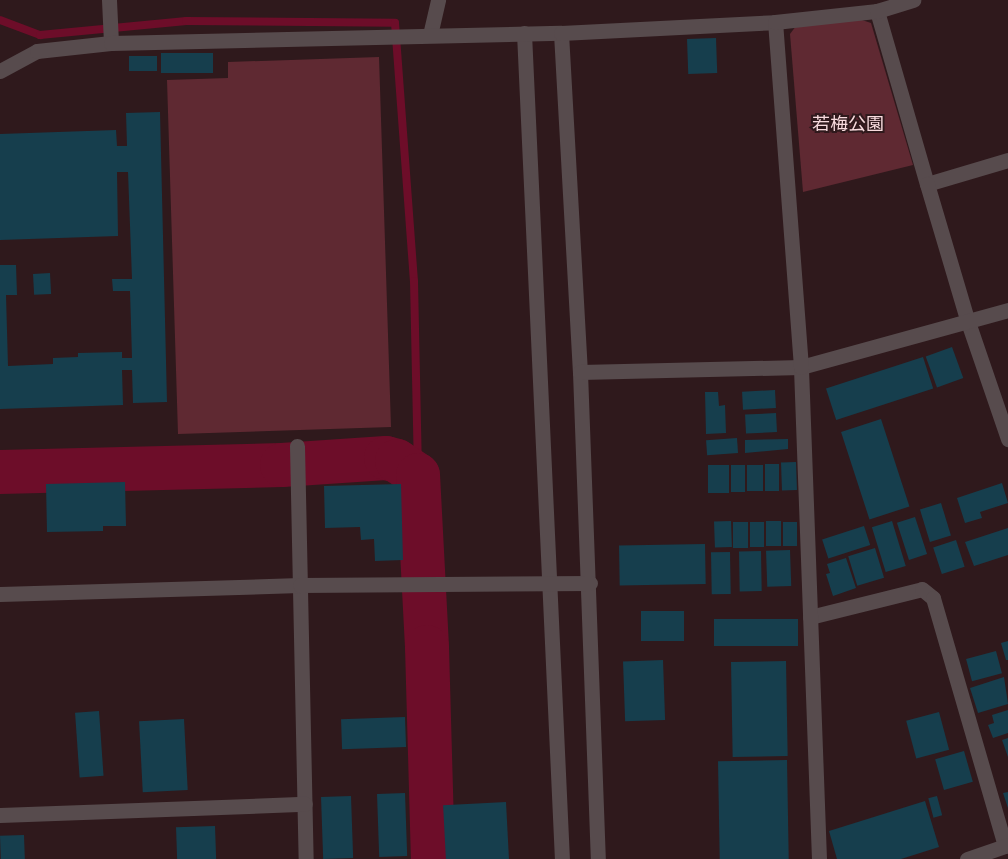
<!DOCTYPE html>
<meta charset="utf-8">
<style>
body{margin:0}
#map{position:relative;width:1008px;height:859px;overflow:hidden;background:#2f191c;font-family:"Asap Condensed","Noto Sans JP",sans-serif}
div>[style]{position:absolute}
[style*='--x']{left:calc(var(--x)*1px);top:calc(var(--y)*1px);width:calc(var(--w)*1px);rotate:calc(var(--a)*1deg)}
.green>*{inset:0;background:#5f2932}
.stream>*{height:8px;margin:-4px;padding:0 4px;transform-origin:4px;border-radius:4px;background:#6d0d29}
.river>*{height:44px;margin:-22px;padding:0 22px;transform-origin:22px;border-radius:22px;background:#6d0d29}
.building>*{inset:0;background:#163e4d;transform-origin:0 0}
.minor>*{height:15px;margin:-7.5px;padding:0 7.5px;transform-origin:7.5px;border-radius:7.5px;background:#574b4d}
span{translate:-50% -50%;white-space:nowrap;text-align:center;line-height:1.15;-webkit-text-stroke:4px #2f191c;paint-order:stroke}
.park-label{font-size:18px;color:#f8dbde}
</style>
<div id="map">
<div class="green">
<div style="clip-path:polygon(859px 19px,871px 23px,913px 165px,803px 192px,790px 34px,796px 26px)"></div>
<div style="clip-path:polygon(379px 57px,391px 427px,178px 434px,167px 80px,228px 78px,228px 62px)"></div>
</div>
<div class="stream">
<div style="--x:0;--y:20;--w:43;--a:20.6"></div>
<div style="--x:40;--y:35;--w:147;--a:-5.5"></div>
<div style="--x:186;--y:21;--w:209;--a:0.5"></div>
<div style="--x:395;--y:23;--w:259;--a:85.8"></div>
<div style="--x:414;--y:281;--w:194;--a:88.8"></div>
</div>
<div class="river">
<div style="--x:0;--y:472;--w:282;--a:-1.4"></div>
<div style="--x:282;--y:465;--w:104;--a:-3.9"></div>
<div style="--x:386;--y:458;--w:11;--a:15"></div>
<div style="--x:397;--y:461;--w:25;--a:34"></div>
<div style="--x:418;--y:475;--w:172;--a:87"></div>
<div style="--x:427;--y:647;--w:212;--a:88.4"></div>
</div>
<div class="building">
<div style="left:716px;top:38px;width:35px;height:29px;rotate:88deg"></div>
<div style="left:161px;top:53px;width:52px;height:20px"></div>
<div style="left:129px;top:56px;width:28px;height:15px"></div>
<div style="clip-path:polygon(160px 112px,167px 402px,133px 403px,132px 370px,122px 370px,123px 405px,0 409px,0 265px,16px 265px,17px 295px,6px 295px,8px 366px,53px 364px,53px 358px,78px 357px,78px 353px,122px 352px,122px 358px,132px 358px,130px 291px,113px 291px,112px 279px,132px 279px,128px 172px,117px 172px,118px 236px,0 240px,0 134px,116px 130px,117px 146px,127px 146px,126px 113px)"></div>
<div style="left:50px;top:273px;width:21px;height:17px;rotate:87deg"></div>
<div style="left:952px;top:347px;width:33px;height:28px;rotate:70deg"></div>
<div style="left:923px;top:357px;width:33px;height:102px;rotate:72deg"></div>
<div style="left:775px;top:390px;width:18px;height:33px;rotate:87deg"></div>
<div style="clip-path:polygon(705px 392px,718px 392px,719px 406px,725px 405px,726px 433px,706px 434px)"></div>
<div style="left:776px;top:413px;width:19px;height:31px;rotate:87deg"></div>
<div style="left:881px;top:419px;width:92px;height:42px;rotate:72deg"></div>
<div style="left:737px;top:438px;width:15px;height:31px;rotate:86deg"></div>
<div style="clip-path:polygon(788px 439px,788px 449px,745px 453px,745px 440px)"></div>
<div style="left:796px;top:462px;width:28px;height:15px;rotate:88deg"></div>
<div style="left:765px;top:464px;width:14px;height:27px"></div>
<div style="left:708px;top:465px;width:21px;height:28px"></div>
<div style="left:731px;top:465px;width:14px;height:27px"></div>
<div style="left:747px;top:465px;width:16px;height:26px"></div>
<div style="clip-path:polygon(125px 482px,126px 526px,103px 526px,103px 531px,47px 532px,46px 484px)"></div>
<div style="clip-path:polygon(1002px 483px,1008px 503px,980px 512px,982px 518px,965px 523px,957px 498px)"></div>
<div style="clip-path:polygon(401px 484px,403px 560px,375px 561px,374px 539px,361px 540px,360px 527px,325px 528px,324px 486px)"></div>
<div style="left:941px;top:503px;width:34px;height:22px;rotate:73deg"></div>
<div style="left:915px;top:517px;width:39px;height:19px;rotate:72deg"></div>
<div style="left:731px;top:521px;width:26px;height:17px;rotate:88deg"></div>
<div style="left:781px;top:521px;width:25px;height:15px;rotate:90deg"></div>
<div style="left:892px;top:521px;width:47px;height:21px;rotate:73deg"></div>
<div style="left:733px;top:522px;width:15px;height:26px"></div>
<div style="left:750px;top:522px;width:14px;height:25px"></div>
<div style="left:783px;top:522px;width:14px;height:24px"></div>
<div style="left:864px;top:526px;width:20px;height:44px;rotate:72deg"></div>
<div style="clip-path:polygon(1008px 528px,1008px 555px,974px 566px,965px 542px)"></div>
<div style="left:956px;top:540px;width:28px;height:24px;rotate:72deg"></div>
<div style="left:705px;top:544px;width:40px;height:86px;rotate:89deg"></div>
<div style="left:875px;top:548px;width:31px;height:28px;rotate:73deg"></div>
<div style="left:790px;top:550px;width:36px;height:24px;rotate:88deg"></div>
<div style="left:761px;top:551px;width:40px;height:22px;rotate:89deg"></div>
<div style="left:730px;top:552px;width:42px;height:19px;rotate:89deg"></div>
<div style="clip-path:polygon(846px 558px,856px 588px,833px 596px,826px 574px,830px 573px,827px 564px)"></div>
<div style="left:684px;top:611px;width:30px;height:43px;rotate:90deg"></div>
<div style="left:798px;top:619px;width:27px;height:84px;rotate:90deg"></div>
<div style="clip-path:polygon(1008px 641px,1008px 660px,1006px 660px,1001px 643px)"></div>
<div style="left:996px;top:651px;width:23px;height:31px;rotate:75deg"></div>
<div style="left:663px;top:660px;width:60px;height:40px;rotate:88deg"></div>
<div style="left:786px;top:661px;width:95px;height:55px;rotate:89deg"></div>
<div style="clip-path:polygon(1004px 677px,1008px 704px,978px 713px,970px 688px)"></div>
<div style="clip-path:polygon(1008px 710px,1008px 733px,993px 738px,988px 725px,994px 723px,992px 715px)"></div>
<div style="left:99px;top:711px;width:65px;height:24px;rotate:86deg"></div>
<div style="left:939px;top:712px;width:39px;height:34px;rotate:75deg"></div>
<div style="left:405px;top:717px;width:30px;height:64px;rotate:88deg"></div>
<div style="left:184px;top:719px;width:71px;height:45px;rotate:87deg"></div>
<div style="clip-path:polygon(1008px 738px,1008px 757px,1002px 740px)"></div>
<div style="left:964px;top:751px;width:32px;height:30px;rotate:74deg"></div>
<div style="left:787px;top:760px;width:99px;height:69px;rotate:89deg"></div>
<div style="clip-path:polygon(1008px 792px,1008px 808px,1003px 793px)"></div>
<div style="left:405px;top:793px;width:63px;height:28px;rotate:88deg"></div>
<div style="left:351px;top:796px;width:62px;height:30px;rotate:88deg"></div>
<div style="left:937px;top:796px;width:20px;height:9px;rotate:75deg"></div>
<div style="clip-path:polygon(925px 801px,939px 847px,901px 859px,837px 859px,829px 831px)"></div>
<div style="left:506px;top:802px;width:57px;height:63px;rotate:87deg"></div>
<div style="left:215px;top:826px;width:33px;height:39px;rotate:88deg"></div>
<div style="left:24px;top:835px;width:24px;height:24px;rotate:88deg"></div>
</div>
<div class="minor">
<div style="--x:109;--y:0;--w:43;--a:87.3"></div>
<div style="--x:877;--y:11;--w:180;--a:73.9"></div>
<div style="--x:524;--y:33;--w:827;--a:87.37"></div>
<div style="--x:561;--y:33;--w:340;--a:86.8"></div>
<div style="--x:580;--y:372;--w:487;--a:87.9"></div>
<div style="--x:430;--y:35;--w:36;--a:-77"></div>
<div style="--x:0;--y:71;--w:42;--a:-28.4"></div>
<div style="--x:37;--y:51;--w:74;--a:-6.2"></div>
<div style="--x:111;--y:43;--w:450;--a:-1.3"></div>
<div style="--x:561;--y:33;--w:214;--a:-2.9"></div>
<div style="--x:1008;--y:160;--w:84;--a:163.5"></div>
<div style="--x:927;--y:184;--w:144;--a:73.5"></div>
<div style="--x:968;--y:322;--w:124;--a:71.1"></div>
<div style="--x:580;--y:372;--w:221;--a:-1.3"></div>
<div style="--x:801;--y:367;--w:215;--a:-15.4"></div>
<div style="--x:297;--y:446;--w:413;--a:88.8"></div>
<div style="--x:0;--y:594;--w:300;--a:-1.7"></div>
<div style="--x:300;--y:585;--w:290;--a:-0.4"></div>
<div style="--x:810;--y:617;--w:115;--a:-14"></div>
<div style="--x:922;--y:589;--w:14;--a:39"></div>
<div style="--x:933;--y:598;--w:258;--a:73.8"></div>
<div style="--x:0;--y:815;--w:305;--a:-2.1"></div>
<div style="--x:819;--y:859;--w:492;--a:-92.1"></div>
<div style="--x:801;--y:367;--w:346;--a:-94.3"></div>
<div style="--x:775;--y:22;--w:103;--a:-6.2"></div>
<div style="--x:877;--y:11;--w:38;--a:-17"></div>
<div style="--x:967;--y:859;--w:43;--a:-18.9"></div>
</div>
<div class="park-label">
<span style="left:848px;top:124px">若梅公園</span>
</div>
</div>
